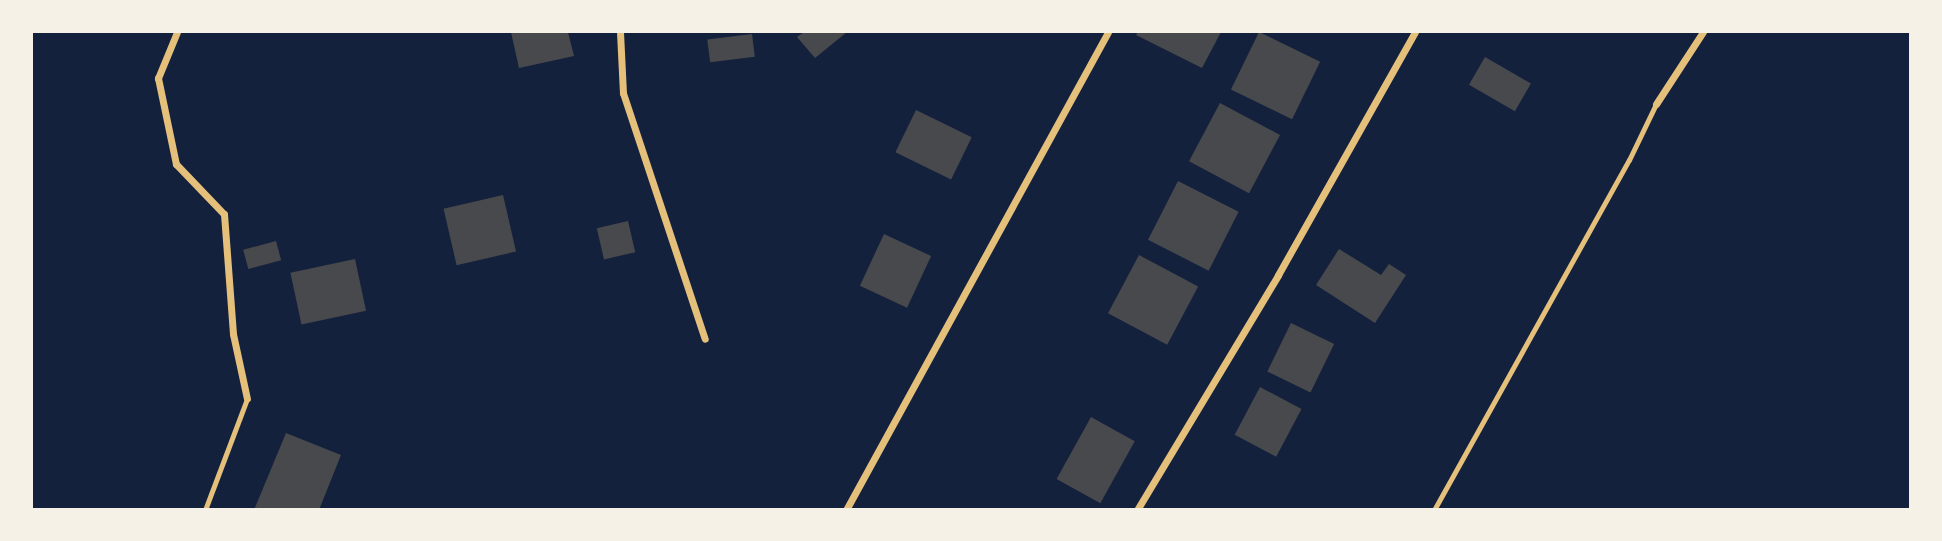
<!DOCTYPE html>
<style>
body{margin:0}
#map{position:relative;width:1942px;height:541px;overflow:hidden;background:#14213d;font-family:Raleway,sans-serif}
div>[style]{position:absolute}
[style*='--x']{left:calc(var(--x)*1px);top:calc(var(--y)*1px);width:calc(var(--w)*1px);rotate:calc(var(--a)*1deg)}
.building>*{inset:0;background:#48494c;transform-origin:0 0}
.service>*{height:5px;margin:-2.5px;padding:0 2.5px;transform-origin:2.5px;border-radius:2.5px;background:#e5c07b}
.minor>*{height:7px;margin:-3.5px;padding:0 3.5px;transform-origin:3.5px;border-radius:3.5px;background:#e5c07b}
span{translate:-50% -50%;white-space:nowrap;text-align:center;line-height:1.15;-webkit-text-stroke:7px #f6f1e7;paint-order:stroke}
.frame{position:absolute;inset:0;border:33px solid #f6f1e7;pointer-events:none}
</style>
<div id="map">
<div class="building">
<div style="clip-path:polygon(511px 32px,568px 32px,574px 56px,519px 68px)"></div>
<div style="clip-path:polygon(804px 32px,847px 32px,815px 58px,797px 37px)"></div>
<div style="clip-path:polygon(1138px 32px,1221px 32px,1202px 68px,1136px 35px)"></div>
<div style="left:1259px;top:32px;width:68px;height:64px;rotate:26deg"></div>
<div style="left:752px;top:34px;width:23px;height:45px;rotate:83deg"></div>
<div style="left:1485px;top:57px;width:53px;height:32px;rotate:30deg"></div>
<div style="left:1220px;top:103px;width:68px;height:66px;rotate:28deg"></div>
<div style="left:916px;top:110px;width:62px;height:47px;rotate:26deg"></div>
<div style="left:1178px;top:181px;width:68px;height:66px;rotate:27deg"></div>
<div style="left:503px;top:195px;width:58px;height:61px;rotate:77deg"></div>
<div style="left:628px;top:221px;width:32px;height:32px;rotate:77deg"></div>
<div style="left:884px;top:234px;width:52px;height:57px;rotate:25deg"></div>
<div style="left:276px;top:241px;width:20px;height:34px;rotate:75deg"></div>
<div style="clip-path:polygon(1339px 249px,1381px 275px,1389px 264px,1406px 275px,1375px 323px,1316px 285px)"></div>
<div style="left:1139px;top:255px;width:67px;height:66px;rotate:28deg"></div>
<div style="left:355px;top:259px;width:53px;height:66px;rotate:78deg"></div>
<div style="left:1291px;top:323px;width:48px;height:54px;rotate:26deg"></div>
<div style="left:1260px;top:387px;width:47px;height:54px;rotate:28deg"></div>
<div style="left:1091px;top:417px;width:50px;height:71px;rotate:29deg"></div>
<div style="clip-path:polygon(286px 433px,341px 455px,319px 510px,254px 510px)"></div>
</div>
<div class="service">
<div style="--x:205;--y:510;--w:119;--a:-69.3"></div>
<div style="--x:1434;--y:510;--w:401;--a:-60.9"></div>
<div style="--x:1629;--y:160;--w:62;--a:-64.3"></div>
</div>
<div class="minor">
<div style="--x:177;--y:32;--w:50;--a:112.4"></div>
<div style="--x:158;--y:78;--w:88;--a:78.2"></div>
<div style="--x:176;--y:164;--w:69;--a:46.2"></div>
<div style="--x:224;--y:214;--w:120;--a:85.7"></div>
<div style="--x:233;--y:334;--w:66;--a:77.8"></div>
<div style="--x:620;--y:32;--w:61;--a:87.2"></div>
<div style="--x:623;--y:93;--w:259;--a:71.6"></div>
<div style="--x:1656;--y:104;--w:86;--a:-56.9"></div>
<div style="--x:846;--y:510;--w:545;--a:-61.27"></div>
<div style="--x:1137;--y:510;--w:274;--a:-59"></div>
<div style="--x:1278;--y:275;--w:279;--a:-60.6"></div>
</div>
<div class="frame"></div>
</div>
